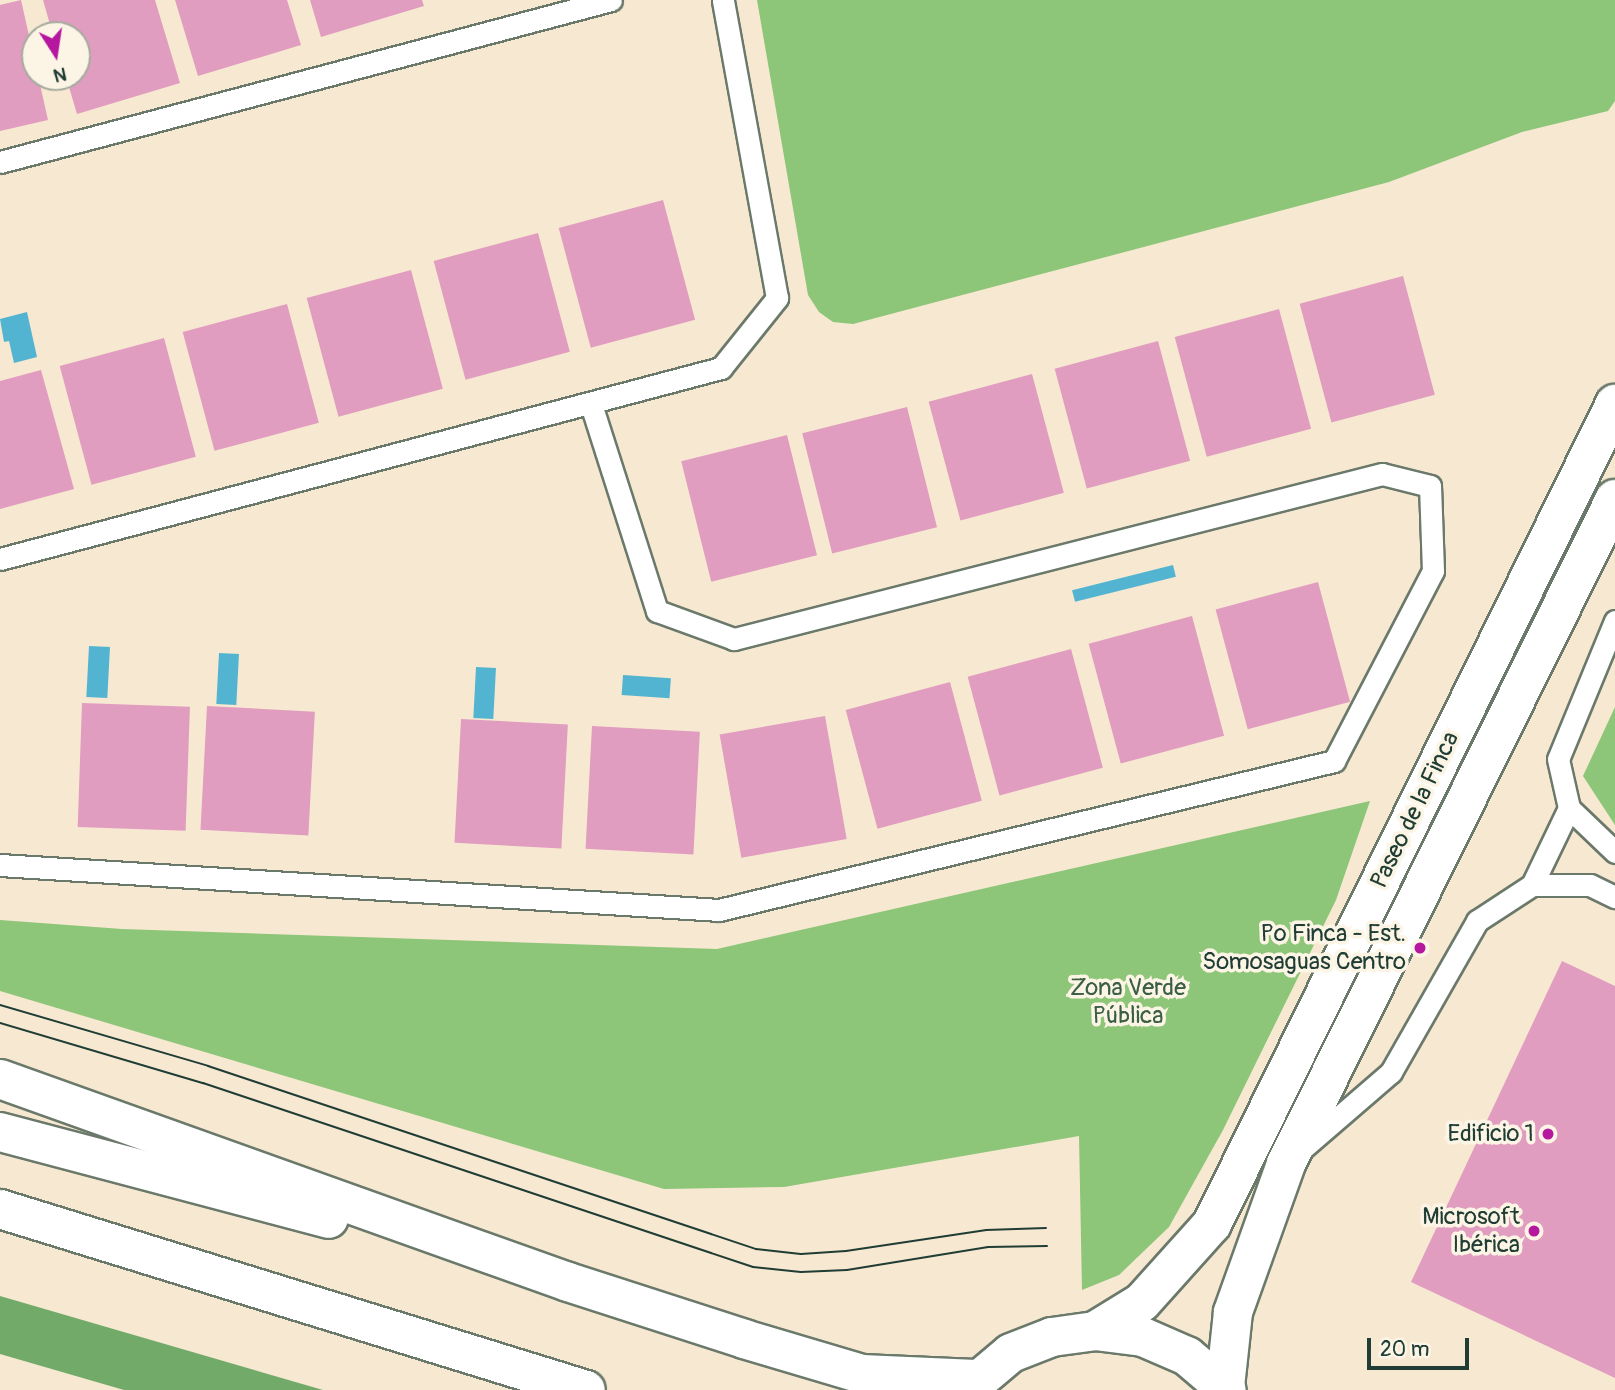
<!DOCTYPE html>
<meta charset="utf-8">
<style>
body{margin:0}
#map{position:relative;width:1615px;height:1390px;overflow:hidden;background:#f7e8d1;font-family:Pangolin,sans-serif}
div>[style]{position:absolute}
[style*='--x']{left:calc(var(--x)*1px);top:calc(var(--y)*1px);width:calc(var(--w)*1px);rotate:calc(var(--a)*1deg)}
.green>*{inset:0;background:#8dc579}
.forest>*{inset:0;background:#72aa69}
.water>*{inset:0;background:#53b4d1;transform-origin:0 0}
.building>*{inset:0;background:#e19dbf;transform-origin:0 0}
.roads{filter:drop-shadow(2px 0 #6b796b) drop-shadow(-2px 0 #6b796b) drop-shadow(0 2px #6b796b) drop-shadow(0 -2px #6b796b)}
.service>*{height:21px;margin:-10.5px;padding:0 10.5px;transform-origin:10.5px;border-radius:10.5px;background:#fff}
.minor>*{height:38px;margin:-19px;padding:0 19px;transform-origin:19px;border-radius:19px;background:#fff}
.trunk>*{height:38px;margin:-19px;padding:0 19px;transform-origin:19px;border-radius:19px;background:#fff}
.tram>*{height:2px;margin:-1px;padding:0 1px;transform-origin:1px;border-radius:1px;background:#1f3d34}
.dots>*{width:19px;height:19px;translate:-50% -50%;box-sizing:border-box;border:4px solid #fcf5e5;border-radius:50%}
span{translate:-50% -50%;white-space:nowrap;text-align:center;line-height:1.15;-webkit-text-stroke:7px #fcf5e5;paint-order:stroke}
.street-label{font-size:24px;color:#1f3d34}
.poi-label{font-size:24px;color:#1f3d34}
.right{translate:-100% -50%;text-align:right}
.park-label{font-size:24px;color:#3a5f45}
.north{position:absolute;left:21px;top:21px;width:70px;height:70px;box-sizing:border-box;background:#fcf5e5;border:2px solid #a4ab9e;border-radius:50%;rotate:168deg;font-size:19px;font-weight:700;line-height:28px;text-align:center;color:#1f3d34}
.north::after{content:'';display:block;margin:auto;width:24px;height:32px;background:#b5179e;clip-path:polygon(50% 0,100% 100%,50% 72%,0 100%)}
.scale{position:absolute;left:1367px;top:1338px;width:102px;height:32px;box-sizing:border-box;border:4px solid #1f3d34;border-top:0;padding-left:9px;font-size:21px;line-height:24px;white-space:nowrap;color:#1f3d34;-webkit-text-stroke:5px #fcf5e5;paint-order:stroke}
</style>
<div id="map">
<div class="green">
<div style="clip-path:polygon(757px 0,1615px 0,1615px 101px,1608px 111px,1522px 132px,1389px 182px,853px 324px,833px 322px,819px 312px,808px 295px)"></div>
<div style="clip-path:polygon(1615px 707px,1615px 825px,1583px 776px)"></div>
<div style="clip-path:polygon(1370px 801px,1336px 900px,1223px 1130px,1169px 1227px,1119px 1275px,1082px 1290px,1079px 1136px,784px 1187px,664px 1189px,0 991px,0 920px,122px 929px,717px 949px)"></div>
</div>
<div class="forest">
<div style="clip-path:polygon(0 1296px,323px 1390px,124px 1390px,0 1354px)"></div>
</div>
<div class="water">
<div style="clip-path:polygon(27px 312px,37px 357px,14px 363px,9px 341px,4px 342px,0 319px)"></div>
<div style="left:1173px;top:565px;width:12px;height:104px;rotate:76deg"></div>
<div style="left:89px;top:646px;width:21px;height:51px;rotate:3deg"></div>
<div style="left:219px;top:653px;width:20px;height:51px;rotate:3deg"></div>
<div style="left:476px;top:667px;width:20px;height:51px;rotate:3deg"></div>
<div style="left:623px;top:675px;width:48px;height:20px;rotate:4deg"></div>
</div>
<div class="building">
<div style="clip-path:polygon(21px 0,48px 120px,0 131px,0 5px)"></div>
<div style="clip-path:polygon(43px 0,155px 0,180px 83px,77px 114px,66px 77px,77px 77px,77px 35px,53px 35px)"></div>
<div style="clip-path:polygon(175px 0,287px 0,301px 45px,198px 76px)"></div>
<div style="clip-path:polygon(310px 0,422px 0,424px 6px,321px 37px)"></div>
<div style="left:663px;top:200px;width:124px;height:108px;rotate:75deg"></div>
<div style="left:538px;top:233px;width:123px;height:108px;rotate:75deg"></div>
<div style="left:411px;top:270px;width:123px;height:108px;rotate:75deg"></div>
<div style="left:1403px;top:276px;width:123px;height:107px;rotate:75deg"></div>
<div style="left:287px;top:304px;width:123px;height:108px;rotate:75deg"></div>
<div style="left:1279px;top:309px;width:124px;height:108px;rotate:75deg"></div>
<div style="left:164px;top:338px;width:123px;height:108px;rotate:75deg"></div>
<div style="left:1158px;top:341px;width:124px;height:107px;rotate:75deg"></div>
<div style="clip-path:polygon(41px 370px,74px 489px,0 509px,0 381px)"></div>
<div style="left:1032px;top:374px;width:123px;height:107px;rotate:75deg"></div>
<div style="left:907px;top:407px;width:124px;height:108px;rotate:76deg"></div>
<div style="left:787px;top:435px;width:124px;height:109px;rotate:76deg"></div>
<div style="left:1318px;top:582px;width:124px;height:106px;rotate:75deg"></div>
<div style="left:1192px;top:616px;width:124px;height:107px;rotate:75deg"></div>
<div style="left:1071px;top:649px;width:123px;height:107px;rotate:75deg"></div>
<div style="left:950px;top:682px;width:123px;height:108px;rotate:75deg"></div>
<div style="left:82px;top:703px;width:108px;height:124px;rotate:2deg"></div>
<div style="left:207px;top:706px;width:108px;height:124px;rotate:3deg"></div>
<div style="left:825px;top:716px;width:125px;height:107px;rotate:80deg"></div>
<div style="left:461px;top:719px;width:107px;height:124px;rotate:3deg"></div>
<div style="left:592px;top:726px;width:108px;height:123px;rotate:3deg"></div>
<div style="clip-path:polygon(1562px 961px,1615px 986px,1615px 1378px,1411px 1282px)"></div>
</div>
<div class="roads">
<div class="service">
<div style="--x:0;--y:162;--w:632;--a:-14.85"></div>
<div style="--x:0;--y:559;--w:746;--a:-14.84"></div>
<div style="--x:721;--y:368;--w:90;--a:-51.3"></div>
<div style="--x:777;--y:298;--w:303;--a:-100.3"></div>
<div style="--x:1615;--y:621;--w:149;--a:112.4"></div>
<div style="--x:1558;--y:759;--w:50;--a:77.3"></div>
<div style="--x:1569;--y:808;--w:64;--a:43.7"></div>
<div style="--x:0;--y:865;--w:720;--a:3.58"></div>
<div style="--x:719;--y:910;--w:633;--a:-13.62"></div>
<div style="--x:1334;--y:761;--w:214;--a:-62.5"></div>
<div style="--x:1433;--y:571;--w:85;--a:-92"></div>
<div style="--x:1430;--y:486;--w:49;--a:-166"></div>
<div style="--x:1382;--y:474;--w:669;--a:165.71"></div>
<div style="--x:734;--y:639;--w:82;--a:-160"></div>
<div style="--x:657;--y:611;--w:217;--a:-107.7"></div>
<div style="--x:1532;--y:885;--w:85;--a:-64.3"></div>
<div style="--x:1303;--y:1148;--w:116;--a:-40.8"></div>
<div style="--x:1391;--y:1072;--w:174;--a:-60.3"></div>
<div style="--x:1477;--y:921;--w:66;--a:-33.2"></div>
<div style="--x:1532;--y:885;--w:58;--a:0"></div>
<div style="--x:1590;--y:885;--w:28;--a:26"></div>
</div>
<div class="minor">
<div style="--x:1095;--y:1331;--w:55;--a:-31.7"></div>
<div style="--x:1142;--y:1302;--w:105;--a:-48.1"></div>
<div style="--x:1212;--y:1224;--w:914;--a:-63.83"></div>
<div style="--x:1225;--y:1387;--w:75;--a:-83.9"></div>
<div style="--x:1233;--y:1312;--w:157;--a:-70.3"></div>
<div style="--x:1286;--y:1164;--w:742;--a:-63.68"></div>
</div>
<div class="trunk">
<div style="--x:0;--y:1079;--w:603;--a:19.67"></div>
<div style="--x:568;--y:1282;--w:185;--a:17.9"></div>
<div style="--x:744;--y:1339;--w:123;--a:16.5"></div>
<div style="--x:862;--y:1374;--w:114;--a:2.5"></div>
<div style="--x:0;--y:1132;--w:340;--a:14.8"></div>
<div style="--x:0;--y:1209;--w:613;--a:17.16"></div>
<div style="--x:967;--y:1390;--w:57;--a:-40.1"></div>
<div style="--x:1011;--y:1353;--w:44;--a:-21.3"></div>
<div style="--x:1052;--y:1337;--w:43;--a:-7.9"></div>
<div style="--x:1095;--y:1331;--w:48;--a:7.1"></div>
<div style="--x:1143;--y:1337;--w:48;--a:23.4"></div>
<div style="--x:1187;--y:1356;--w:52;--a:40.4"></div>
</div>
</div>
<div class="tram">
<div style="--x:0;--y:1005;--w:217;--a:16.3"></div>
<div style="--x:208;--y:1066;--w:578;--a:18.47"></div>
<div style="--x:756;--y:1249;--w:45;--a:6.3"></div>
<div style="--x:801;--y:1254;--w:45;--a:-3.8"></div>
<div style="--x:846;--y:1251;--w:142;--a:-8.5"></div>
<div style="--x:986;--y:1230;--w:60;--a:-1.9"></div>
<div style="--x:0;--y:1023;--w:212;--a:16.5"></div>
<div style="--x:203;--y:1083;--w:580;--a:18.5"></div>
<div style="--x:753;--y:1267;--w:48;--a:5.9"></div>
<div style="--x:801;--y:1272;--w:46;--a:-2.5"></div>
<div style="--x:847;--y:1270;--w:143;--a:-9.3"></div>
<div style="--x:988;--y:1247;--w:59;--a:-1"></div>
</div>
<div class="dots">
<div style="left:1420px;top:948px;background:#b5179e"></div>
<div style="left:1548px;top:1134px;background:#b5179e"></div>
<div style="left:1534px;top:1231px;background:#b5179e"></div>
</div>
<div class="street-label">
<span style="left:1415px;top:810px;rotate:-64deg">Paseo de la Finca</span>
</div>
<div class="poi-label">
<span class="right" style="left:1406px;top:948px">Pº Finca - Est.<br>Somosaguas Centro</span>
<span class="right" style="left:1534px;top:1134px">Edificio 1</span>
<span class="right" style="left:1520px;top:1231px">Microsoft<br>Ibérica</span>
</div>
<div class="park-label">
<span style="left:1128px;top:1002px">Zona Verde<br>Pública</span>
</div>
<div class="north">N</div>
<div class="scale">20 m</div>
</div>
